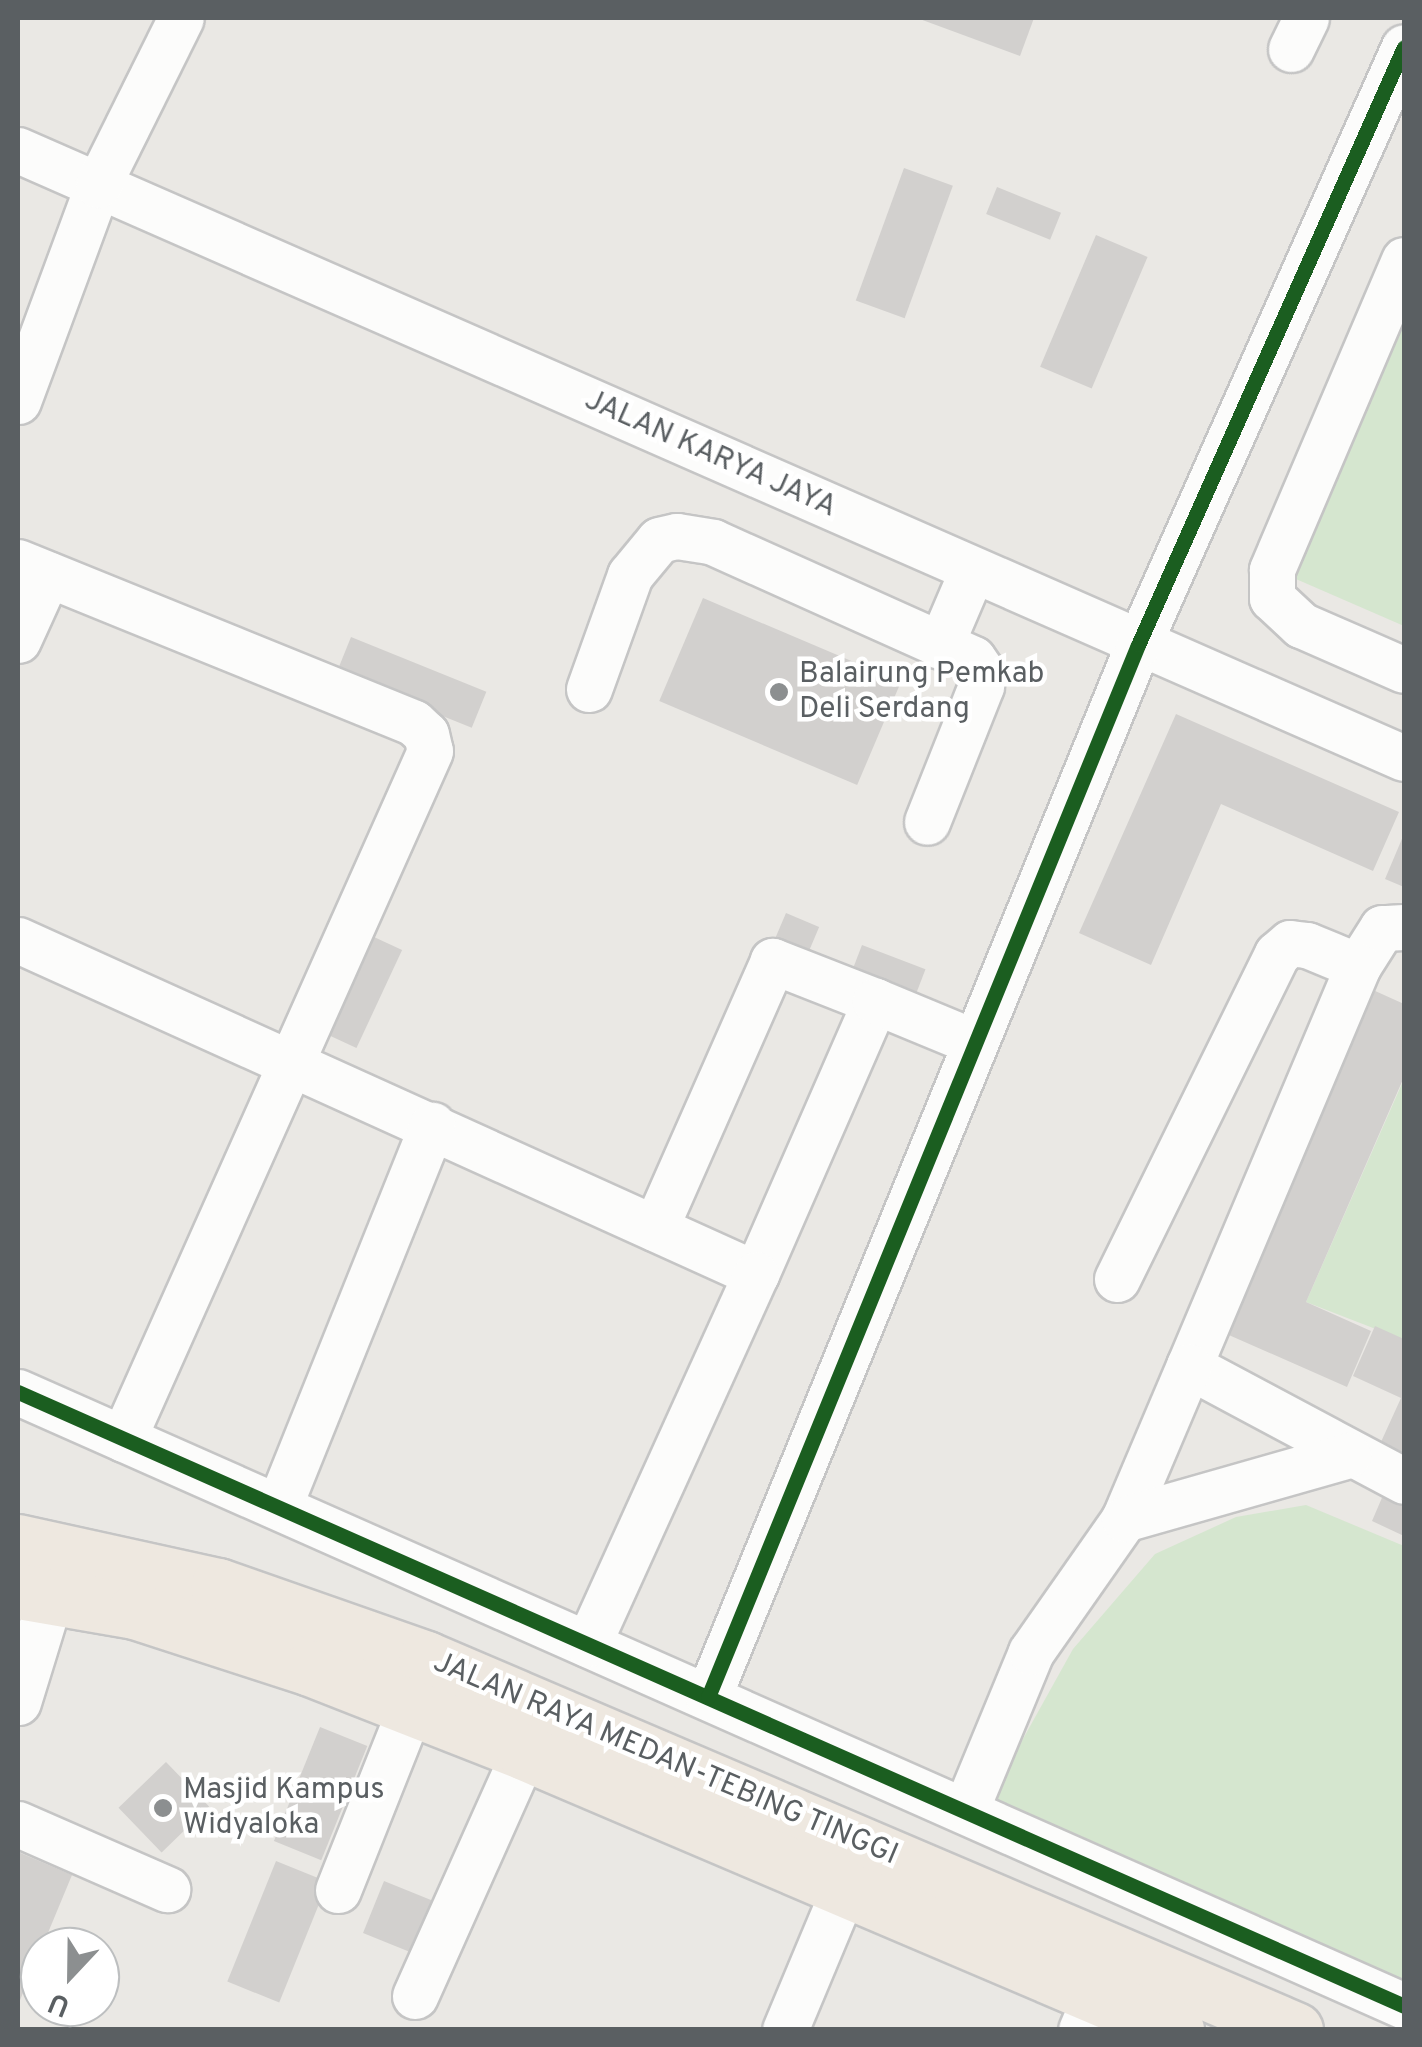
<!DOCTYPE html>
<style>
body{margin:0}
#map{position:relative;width:1422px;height:2047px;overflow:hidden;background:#eae8e4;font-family:Overpass,sans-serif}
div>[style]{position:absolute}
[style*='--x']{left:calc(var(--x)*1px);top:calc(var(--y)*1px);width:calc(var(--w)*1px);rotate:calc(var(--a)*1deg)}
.green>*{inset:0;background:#d5e6cf}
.building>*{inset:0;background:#d2d0ce;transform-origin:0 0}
.roads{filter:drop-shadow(2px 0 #c5c5c5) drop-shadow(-2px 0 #c5c5c5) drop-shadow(0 2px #c5c5c5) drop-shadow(0 -2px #c5c5c5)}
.minor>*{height:45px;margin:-22.5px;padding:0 22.5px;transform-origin:22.5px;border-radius:22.5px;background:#fcfcfb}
.highway>*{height:55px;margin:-27.5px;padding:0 27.5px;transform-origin:27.5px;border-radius:27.5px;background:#eee8e0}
.cycleway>*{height:15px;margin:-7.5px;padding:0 7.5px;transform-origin:7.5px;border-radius:7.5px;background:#1b5e20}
.dots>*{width:28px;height:28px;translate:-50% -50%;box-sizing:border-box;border:5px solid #fff;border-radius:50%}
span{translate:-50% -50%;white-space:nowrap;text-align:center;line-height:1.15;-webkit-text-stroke:9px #fff;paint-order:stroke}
.street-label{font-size:30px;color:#5a5f62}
.poi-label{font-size:30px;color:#5a5f62}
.left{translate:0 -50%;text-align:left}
.frame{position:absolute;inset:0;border:20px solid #5a5f62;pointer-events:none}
.north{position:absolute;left:20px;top:1927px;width:100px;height:100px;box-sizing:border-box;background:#fff;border:2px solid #bdbfc0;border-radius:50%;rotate:202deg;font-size:28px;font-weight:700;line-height:40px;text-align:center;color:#5a5f62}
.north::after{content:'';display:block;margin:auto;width:35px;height:45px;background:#8c8f90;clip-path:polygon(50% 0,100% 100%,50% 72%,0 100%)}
</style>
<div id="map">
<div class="green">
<div style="clip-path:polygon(1404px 313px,1404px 626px,1289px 576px)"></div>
<div style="clip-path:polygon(1404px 1079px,1404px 1340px,1306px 1302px)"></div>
<div style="clip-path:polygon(1306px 1505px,1404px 1546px,1404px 1985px,989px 1800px,1073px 1649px,1155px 1554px,1236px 1517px)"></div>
</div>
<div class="building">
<div style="clip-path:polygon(917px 18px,1034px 18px,1020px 56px)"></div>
<div style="left:904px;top:168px;width:52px;height:141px;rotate:20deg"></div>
<div style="left:997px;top:187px;width:69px;height:29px;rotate:22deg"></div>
<div style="left:1096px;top:235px;width:56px;height:143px;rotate:23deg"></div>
<div style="left:703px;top:598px;width:215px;height:112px;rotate:23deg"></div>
<div style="left:351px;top:637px;width:146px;height:39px;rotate:22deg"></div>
<div style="clip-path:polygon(1176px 714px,1399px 812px,1373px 871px,1221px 804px,1151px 965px,1079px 933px)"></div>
<div style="clip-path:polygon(1404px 834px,1404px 887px,1385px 879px)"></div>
<div style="left:786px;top:913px;width:36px;height:30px;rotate:23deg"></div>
<div style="left:374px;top:937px;width:31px;height:108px;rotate:25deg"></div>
<div style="left:862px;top:945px;width:68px;height:27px;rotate:21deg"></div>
<div style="clip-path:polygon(1373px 990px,1404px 1004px,1404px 1077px,1306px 1302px,1371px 1331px,1347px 1387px,1222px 1332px)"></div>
<div style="clip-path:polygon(1375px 1326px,1404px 1339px,1404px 1536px,1372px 1521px,1387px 1486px,1365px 1477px,1401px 1398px,1353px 1376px)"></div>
<div style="left:320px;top:1727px;width:51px;height:123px;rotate:22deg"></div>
<div style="left:166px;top:1762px;width:62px;height:66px;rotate:46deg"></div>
<div style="clip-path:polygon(18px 1852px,72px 1875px,18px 2005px)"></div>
<div style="left:276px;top:1861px;width:56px;height:130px;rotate:22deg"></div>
<div style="left:384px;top:1881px;width:64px;height:56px;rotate:22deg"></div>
</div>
<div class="roads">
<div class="minor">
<div style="--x:1291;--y:49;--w:34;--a:-64"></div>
<div style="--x:18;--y:150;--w:1513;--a:23.69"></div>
<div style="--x:1404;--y:260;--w:337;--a:113.1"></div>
<div style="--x:1272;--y:570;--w:28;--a:90"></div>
<div style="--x:1272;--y:598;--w:40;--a:43"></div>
<div style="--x:1301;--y:625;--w:112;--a:23.6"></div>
<div style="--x:18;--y:401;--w:230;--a:-69.7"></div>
<div style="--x:98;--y:185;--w:186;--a:-63.6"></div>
<div style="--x:18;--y:562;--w:427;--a:22.1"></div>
<div style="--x:414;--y:723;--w:16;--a:43"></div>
<div style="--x:426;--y:734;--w:17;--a:77"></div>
<div style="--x:430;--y:751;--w:753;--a:114.05"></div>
<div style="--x:18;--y:640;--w:72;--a:-65.6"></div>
<div style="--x:940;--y:646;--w:82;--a:-66.9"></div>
<div style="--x:589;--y:689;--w:121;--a:-70.2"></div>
<div style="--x:630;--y:575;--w:45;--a:-50.4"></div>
<div style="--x:659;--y:540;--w:18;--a:-13"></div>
<div style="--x:677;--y:536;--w:36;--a:9"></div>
<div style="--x:713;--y:542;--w:285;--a:24.2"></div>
<div style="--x:973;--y:659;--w:16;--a:55"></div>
<div style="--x:982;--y:672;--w:14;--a:94"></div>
<div style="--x:981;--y:686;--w:146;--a:111.7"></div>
<div style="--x:1404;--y:927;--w:22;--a:177"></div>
<div style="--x:1382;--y:928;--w:45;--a:122.3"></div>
<div style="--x:1358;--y:966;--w:434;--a:112.9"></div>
<div style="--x:1189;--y:1366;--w:244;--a:28.1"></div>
<div style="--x:18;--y:940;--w:810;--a:24.35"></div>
<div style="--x:756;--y:1274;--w:298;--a:-66.4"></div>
<div style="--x:875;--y:1001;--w:110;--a:-158.6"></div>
<div style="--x:773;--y:961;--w:292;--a:113.8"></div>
<div style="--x:875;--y:1001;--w:107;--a:22.5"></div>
<div style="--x:1117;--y:1279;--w:362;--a:-63.8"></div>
<div style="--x:1277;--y:954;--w:17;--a:-40"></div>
<div style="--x:1290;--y:943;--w:17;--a:7"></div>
<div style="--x:1307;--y:945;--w:55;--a:22.4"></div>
<div style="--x:18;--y:1392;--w:1516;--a:23.89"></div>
<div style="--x:279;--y:1506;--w:411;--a:-68.1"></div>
<div style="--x:1124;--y:1519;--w:166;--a:-67"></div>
<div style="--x:588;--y:1644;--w:406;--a:-65.6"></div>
<div style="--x:708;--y:1697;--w:1136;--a:-67.77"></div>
<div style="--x:1138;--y:645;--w:654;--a:-66.02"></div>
<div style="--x:18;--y:1702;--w:112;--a:-72.9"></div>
<div style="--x:966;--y:1809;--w:170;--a:-67.5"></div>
<div style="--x:1031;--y:1652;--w:162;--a:-55"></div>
<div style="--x:1124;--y:1519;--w:233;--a:-15.9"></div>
<div style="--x:18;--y:1824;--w:163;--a:23.6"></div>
<div style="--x:338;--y:1890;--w:197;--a:-68.3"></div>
<div style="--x:415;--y:1996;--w:267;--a:-65.9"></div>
<div style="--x:785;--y:2030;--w:153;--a:-67.3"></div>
<div style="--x:1081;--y:2030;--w:38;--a:-67"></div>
</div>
<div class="highway">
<div style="--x:18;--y:1542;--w:205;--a:12.4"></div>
<div style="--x:218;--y:1586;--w:220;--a:19.3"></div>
<div style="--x:426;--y:1659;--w:945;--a:23.12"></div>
<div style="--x:18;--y:1591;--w:119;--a:9.7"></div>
<div style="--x:135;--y:1611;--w:184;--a:18"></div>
<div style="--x:310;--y:1668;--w:230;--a:21.4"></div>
<div style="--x:524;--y:1752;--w:709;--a:23.09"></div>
</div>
</div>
<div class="cycleway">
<div style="--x:18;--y:1392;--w:1516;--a:23.89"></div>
<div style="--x:708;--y:1697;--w:1136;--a:-67.77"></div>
<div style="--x:1138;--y:645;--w:654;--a:-66.02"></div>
</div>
<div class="dots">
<div style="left:779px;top:692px;background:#8c8f90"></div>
<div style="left:163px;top:1808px;background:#8c8f90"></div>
</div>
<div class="street-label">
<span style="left:710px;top:455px;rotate:24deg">JALAN KARYA JAYA</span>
<span style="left:665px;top:1760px;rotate:23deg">JALAN RAYA MEDAN-TEBING TINGGI</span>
</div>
<div class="poi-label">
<span class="left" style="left:799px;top:692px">Balairung Pemkab<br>Deli Serdang</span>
<span class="left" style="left:183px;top:1808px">Masjid Kampus<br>Widyaloka</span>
</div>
<div class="frame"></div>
<div class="north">U</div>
</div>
